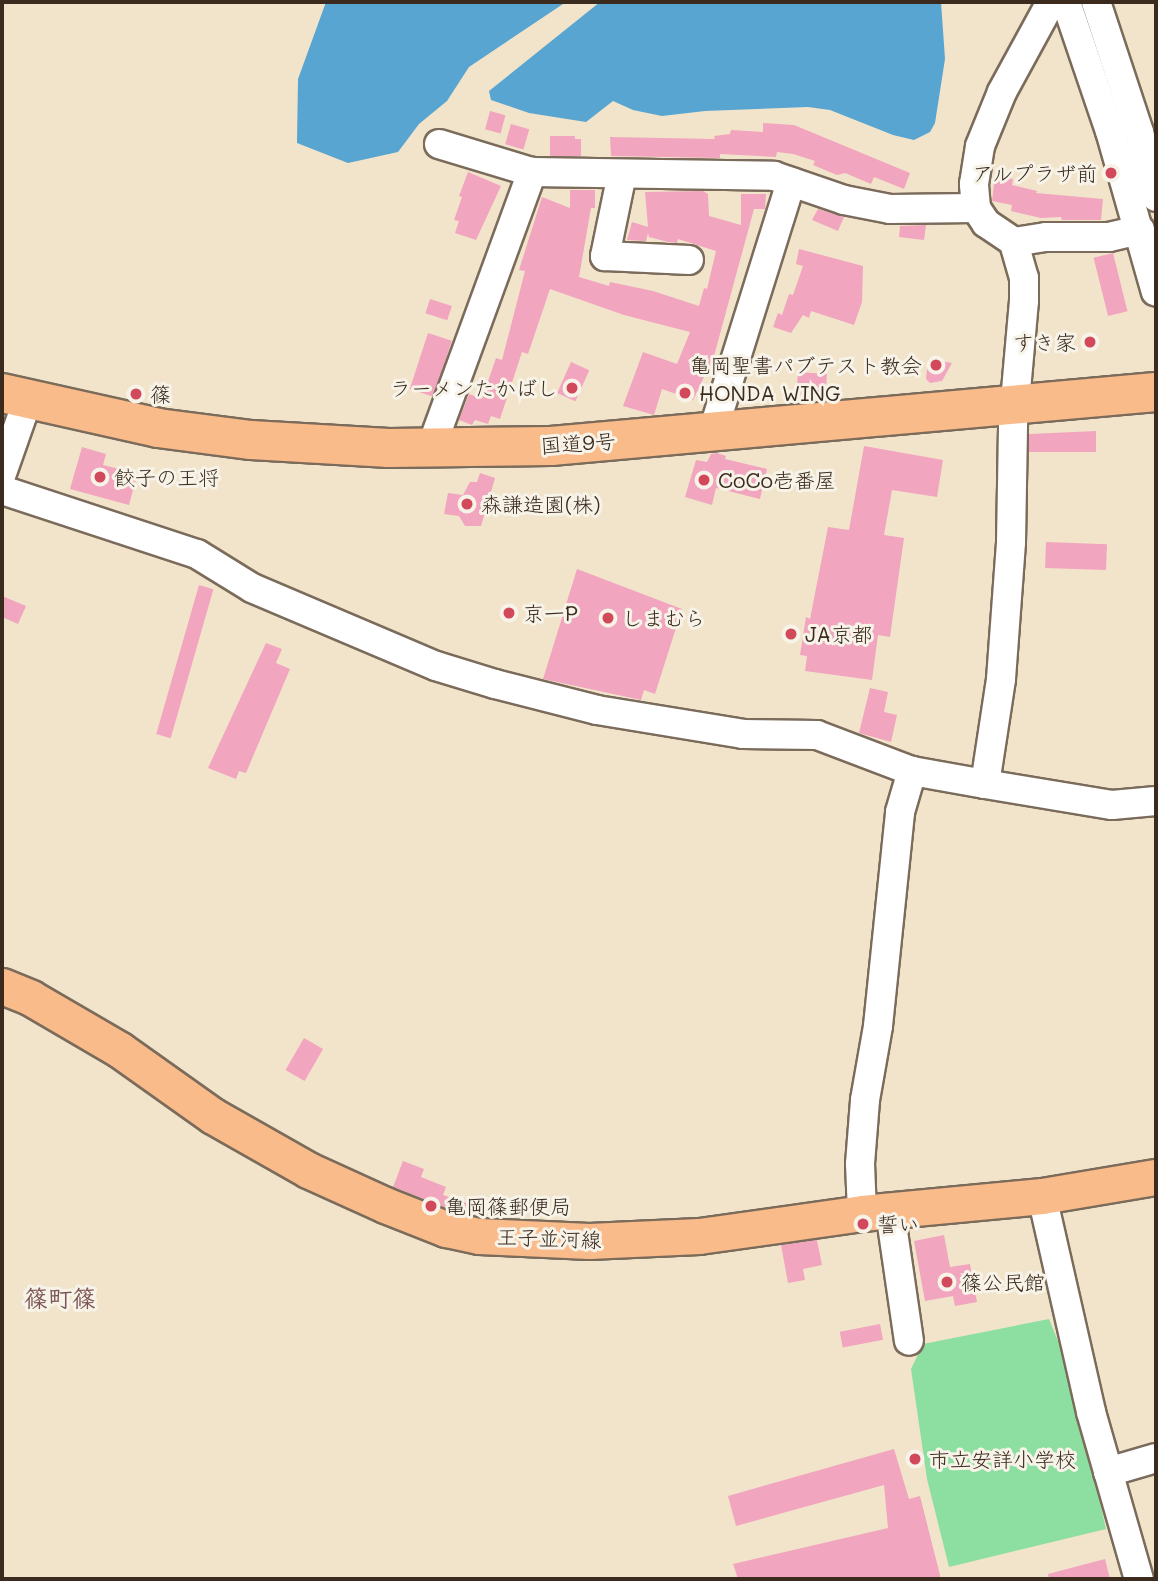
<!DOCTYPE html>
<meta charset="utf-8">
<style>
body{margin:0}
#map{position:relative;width:1158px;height:1581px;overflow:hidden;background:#f2e4cb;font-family:Mali,"Klee One",sans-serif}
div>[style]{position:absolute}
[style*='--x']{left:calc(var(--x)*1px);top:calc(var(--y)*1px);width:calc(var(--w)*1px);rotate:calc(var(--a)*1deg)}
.green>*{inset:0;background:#8cdfa0}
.water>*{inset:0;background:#57a5d0}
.building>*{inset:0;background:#f1a5be;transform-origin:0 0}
.roads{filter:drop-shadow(2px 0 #7b6b5b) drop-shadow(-2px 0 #7b6b5b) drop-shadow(0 2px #7b6b5b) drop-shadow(0 -2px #7b6b5b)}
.minor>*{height:28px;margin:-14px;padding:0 14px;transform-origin:14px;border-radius:14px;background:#fff}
.major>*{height:35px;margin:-17.5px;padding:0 17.5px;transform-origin:17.5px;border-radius:17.5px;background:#fabb8b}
.highway>*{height:38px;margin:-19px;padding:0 19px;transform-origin:19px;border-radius:19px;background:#fabb8b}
.dots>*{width:19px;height:19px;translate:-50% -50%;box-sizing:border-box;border:4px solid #f7f3e8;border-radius:50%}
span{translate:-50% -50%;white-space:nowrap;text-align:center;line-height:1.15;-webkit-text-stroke:6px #f7f3e8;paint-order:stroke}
.poi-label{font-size:21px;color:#3b2a1e}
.right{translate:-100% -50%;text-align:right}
.left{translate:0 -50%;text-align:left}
.street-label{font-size:21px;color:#3b2a1e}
.quarter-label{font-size:24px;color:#7b5556;font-weight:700}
.frame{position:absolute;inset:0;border:4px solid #3b2a1e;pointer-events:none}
</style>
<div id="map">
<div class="green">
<div style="clip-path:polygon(1049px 1319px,1071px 1373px,1106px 1529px,949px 1567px,927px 1479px,911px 1369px,923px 1344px)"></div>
</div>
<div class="water">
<div style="clip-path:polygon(326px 2px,566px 2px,469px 67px,447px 101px,419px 124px,398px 152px,348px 163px,297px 143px,298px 79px)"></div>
<div style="clip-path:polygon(600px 2px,941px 2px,945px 59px,935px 123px,930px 132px,914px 140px,893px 135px,830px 110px,808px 107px,705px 111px,662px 116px,633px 110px,613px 101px,586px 122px,529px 113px,491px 100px,489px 91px)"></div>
</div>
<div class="building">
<div style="left:490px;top:111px;width:16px;height:19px;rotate:15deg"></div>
<div style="clip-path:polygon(763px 123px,794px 125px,910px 173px,904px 189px,874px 177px,871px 184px,845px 173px,837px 175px,813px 165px,815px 161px,793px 154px,777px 152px,776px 157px,720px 154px,720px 158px,611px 156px,610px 137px,715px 139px,714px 136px,730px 134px,731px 130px,763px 132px)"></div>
<div style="left:511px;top:124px;width:19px;height:21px;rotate:16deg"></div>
<div style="clip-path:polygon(550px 136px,575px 136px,575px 139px,581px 139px,581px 156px,550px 156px)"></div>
<div style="clip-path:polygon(468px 172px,501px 186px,476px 240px,455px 233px,459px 221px,454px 220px,462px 197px,459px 196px)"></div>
<div style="clip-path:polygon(995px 175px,1013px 179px,1012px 185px,1037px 191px,1036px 193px,1103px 199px,1101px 220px,1062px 220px,1061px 217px,1041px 218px,1011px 211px,1012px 205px,992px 201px)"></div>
<div style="clip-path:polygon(570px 190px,595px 190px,595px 208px,591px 208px,579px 277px,609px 286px,610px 282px,653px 291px,699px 306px,704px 288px,707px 289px,716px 251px,678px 239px,677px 243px,668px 242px,649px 237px,648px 233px,646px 241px,627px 240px,632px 222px,648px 227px,645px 192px,703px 191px,708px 194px,709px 216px,741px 225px,741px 194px,766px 194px,765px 209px,754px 209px,714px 356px,693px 400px,662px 389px,654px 415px,623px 406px,643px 352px,677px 364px,690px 332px,624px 315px,550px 289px,528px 354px,522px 352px,500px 419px,491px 416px,488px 424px,475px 420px,472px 425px,459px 420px,469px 394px,482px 399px,496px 358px,502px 360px,525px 271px,519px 270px,542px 197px,570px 208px)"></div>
<div style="clip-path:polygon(818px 209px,844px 217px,838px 231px,812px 220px)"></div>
<div style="clip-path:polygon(926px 225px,924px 240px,899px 237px,900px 226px)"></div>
<div style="clip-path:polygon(799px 249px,863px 266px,862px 302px,854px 325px,811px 311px,809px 318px,803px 315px,791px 333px,773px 327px,778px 313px,782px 315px,789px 294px,793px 295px,803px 266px,796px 264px)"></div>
<div style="left:1113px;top:253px;width:60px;height:20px;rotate:76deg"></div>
<div style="left:430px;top:299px;width:23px;height:15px;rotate:18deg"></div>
<div style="left:428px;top:333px;width:25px;height:59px;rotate:18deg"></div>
<div style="clip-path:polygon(928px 359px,952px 363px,942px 381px,930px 383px,926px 379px)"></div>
<div style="left:571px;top:362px;width:20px;height:34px;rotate:24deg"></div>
<div style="left:798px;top:372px;width:29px;height:22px;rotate:4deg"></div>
<div style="clip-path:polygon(1096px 431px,1096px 452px,1029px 452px,1029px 434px)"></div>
<div style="clip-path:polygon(864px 446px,943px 460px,937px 497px,892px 490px,884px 535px,904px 538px,890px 637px,878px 635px,872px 680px,805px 671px,807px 656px,800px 655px,806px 617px,810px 619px,828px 527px,849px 530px)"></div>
<div style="clip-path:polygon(82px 447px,106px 454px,103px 465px,119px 469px,117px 474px,136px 479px,129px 505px,70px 489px)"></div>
<div style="clip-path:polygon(717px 453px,726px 456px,725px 459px,767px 469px,760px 499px,716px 488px,712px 505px,685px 497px,696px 460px,707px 462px,711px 454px)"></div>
<div style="clip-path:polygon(480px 473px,495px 478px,481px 526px,465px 526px,459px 516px,444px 514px,448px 493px,463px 495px,470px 482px,477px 482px)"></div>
<div style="left:1046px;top:542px;width:61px;height:26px;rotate:2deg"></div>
<div style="clip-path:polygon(577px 569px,682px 609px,655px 694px,644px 690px,641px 700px,543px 679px)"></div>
<div style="left:199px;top:585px;width:15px;height:155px;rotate:16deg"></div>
<div style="clip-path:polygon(2px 596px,26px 606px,18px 624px,2px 617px)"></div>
<div style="clip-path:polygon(266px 643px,282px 649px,276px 663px,290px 669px,246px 773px,239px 771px,236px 779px,208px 768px)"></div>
<div style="clip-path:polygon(870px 688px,888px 692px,884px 712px,897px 715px,891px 742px,859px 733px)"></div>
<div style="left:304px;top:1038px;width:22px;height:37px;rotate:30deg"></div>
<div style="clip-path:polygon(403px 1161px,424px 1169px,421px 1177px,446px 1187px,443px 1195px,484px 1209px,482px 1216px,452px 1210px,393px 1187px)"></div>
<div style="clip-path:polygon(944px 1235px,950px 1267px,970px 1264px,977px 1302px,955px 1306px,953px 1296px,925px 1301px,914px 1241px)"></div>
<div style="clip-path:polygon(817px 1240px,822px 1265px,803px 1269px,805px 1280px,788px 1283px,781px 1245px)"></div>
<div style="left:880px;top:1324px;width:16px;height:41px;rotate:79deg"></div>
<div style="clip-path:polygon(894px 1449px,909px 1499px,920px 1496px,941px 1579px,738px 1579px,733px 1564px,888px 1528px,884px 1485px,736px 1526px,728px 1496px)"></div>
<div style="clip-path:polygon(1105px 1559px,1110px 1579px,1049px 1579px,1048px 1574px)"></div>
</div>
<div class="roads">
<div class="minor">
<div style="--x:1066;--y:2;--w:136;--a:71.2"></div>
<div style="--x:1110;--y:131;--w:167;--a:74.1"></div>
<div style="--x:1096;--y:2;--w:137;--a:71.7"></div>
<div style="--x:1139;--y:132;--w:67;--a:75.3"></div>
<div style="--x:439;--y:144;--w:97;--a:16.8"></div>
<div style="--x:532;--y:172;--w:242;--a:0.9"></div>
<div style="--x:774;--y:176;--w:74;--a:18.9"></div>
<div style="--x:844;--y:200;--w:47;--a:11.1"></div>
<div style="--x:890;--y:209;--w:86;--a:-0.7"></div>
<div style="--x:622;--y:174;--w:84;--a:101.7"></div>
<div style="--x:605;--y:256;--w:84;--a:2.7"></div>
<div style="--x:1014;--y:242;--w:32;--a:-9"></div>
<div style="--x:1046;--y:237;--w:63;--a:0"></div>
<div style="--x:1109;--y:237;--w:32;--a:-13"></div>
<div style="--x:713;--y:431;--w:261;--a:-72.6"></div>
<div style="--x:431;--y:448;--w:294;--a:-69.9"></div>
<div style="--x:2;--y:473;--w:78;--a:-70.6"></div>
<div style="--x:2;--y:490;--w:205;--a:18.2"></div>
<div style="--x:197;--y:554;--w:65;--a:31.7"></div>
<div style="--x:252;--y:588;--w:200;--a:23"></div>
<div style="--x:436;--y:666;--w:62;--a:17"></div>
<div style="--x:495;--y:684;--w:105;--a:14.3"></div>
<div style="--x:597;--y:710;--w:148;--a:9.3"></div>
<div style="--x:743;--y:734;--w:74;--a:0.8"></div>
<div style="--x:817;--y:735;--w:102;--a:20.8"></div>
<div style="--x:912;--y:771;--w:74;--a:10.1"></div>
<div style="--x:985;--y:784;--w:129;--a:9.4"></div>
<div style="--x:1112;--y:805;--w:44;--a:-5.2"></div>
<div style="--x:985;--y:784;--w:106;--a:-81.3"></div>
<div style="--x:1001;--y:679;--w:137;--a:-85.8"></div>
<div style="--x:1011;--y:542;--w:118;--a:-89"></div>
<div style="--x:1013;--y:424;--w:123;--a:-84.9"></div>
<div style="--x:1024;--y:301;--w:23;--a:-90"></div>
<div style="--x:1024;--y:278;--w:37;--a:-106"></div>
<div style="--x:1014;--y:242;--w:34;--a:-146"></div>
<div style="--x:986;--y:223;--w:18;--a:-124"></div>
<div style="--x:976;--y:208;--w:24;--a:-95"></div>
<div style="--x:974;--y:184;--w:38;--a:-81"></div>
<div style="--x:980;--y:146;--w:58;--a:-67.8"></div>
<div style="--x:1002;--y:92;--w:102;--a:-61.4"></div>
<div style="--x:1042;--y:1196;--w:221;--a:77.2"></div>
<div style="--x:1091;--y:1412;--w:174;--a:74"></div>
<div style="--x:890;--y:1211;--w:131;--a:81.7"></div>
<div style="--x:862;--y:1213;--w:49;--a:-92.3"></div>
<div style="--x:860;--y:1164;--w:64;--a:-85.5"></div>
<div style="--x:865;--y:1100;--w:75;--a:-80"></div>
<div style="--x:878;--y:1026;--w:215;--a:-84.1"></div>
<div style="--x:900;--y:812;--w:43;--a:-73.7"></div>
<div style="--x:1108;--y:1472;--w:50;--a:-16.3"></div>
</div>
<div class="major">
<div style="--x:2;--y:986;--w:31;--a:22"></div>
<div style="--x:31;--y:998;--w:103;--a:30.3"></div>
<div style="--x:120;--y:1050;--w:114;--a:35.4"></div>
<div style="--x:213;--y:1116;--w:109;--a:29.6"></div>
<div style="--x:308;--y:1170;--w:85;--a:24.4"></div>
<div style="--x:385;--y:1205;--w:66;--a:21.5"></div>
<div style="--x:446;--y:1229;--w:34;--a:12"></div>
<div style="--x:479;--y:1236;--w:110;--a:2.6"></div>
<div style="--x:589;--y:1241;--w:110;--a:-2.6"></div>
<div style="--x:699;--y:1236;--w:165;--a:-8"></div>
<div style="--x:862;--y:1213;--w:181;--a:-5.4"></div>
<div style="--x:1042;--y:1196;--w:116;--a:-9.5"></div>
</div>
<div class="highway">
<div style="--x:2;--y:393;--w:160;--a:12.6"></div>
<div style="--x:158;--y:428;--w:94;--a:7.4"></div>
<div style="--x:251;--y:440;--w:138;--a:3.3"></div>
<div style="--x:389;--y:448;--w:162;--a:-0.7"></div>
<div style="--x:551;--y:446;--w:607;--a:-5.1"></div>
</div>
</div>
<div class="dots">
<div style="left:1111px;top:173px;background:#d1495b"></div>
<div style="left:1090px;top:342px;background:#d1495b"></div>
<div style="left:936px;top:365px;background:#d1495b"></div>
<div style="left:572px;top:388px;background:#d1495b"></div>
<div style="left:685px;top:393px;background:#d1495b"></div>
<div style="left:136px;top:394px;background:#d1495b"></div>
<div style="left:100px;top:477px;background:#d1495b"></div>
<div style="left:704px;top:480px;background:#d1495b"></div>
<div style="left:467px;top:504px;background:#d1495b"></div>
<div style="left:509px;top:613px;background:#d1495b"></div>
<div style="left:608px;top:618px;background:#d1495b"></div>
<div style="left:791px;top:634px;background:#d1495b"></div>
<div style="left:431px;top:1206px;background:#d1495b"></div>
<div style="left:863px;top:1224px;background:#d1495b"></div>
<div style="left:947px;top:1282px;background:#d1495b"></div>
<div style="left:915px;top:1459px;background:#d1495b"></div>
</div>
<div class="poi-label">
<span class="right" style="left:1097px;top:173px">アルプラザ前</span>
<span class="right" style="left:1076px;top:342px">すき家</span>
<span class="right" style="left:922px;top:365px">亀岡聖書パブテスト教会</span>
<span class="right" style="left:558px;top:388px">ラーメンたかばし</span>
<span class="left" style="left:699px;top:393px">HONDA WING</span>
<span class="left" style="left:150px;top:394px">篠</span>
<span class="left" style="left:114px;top:477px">餃子の王将</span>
<span class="left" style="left:718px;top:480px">CoCo壱番屋</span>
<span class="left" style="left:481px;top:504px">森謙造園(株)</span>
<span class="left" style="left:523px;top:613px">京一P</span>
<span class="left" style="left:622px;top:618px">しまむら</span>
<span class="left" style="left:805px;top:634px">JA京都</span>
<span class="left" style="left:445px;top:1206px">亀岡篠郵便局</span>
<span class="left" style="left:877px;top:1224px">誓い</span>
<span class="left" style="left:961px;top:1282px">篠公民館</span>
<span class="left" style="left:929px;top:1459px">市立安詳小学校</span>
</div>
<div class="street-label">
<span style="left:578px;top:443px;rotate:-4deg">国道9号</span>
<span style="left:549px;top:1238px;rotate:2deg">王子並河線</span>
</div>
<div class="quarter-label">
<span style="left:60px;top:1298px">篠町篠</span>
</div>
<div class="frame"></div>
</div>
